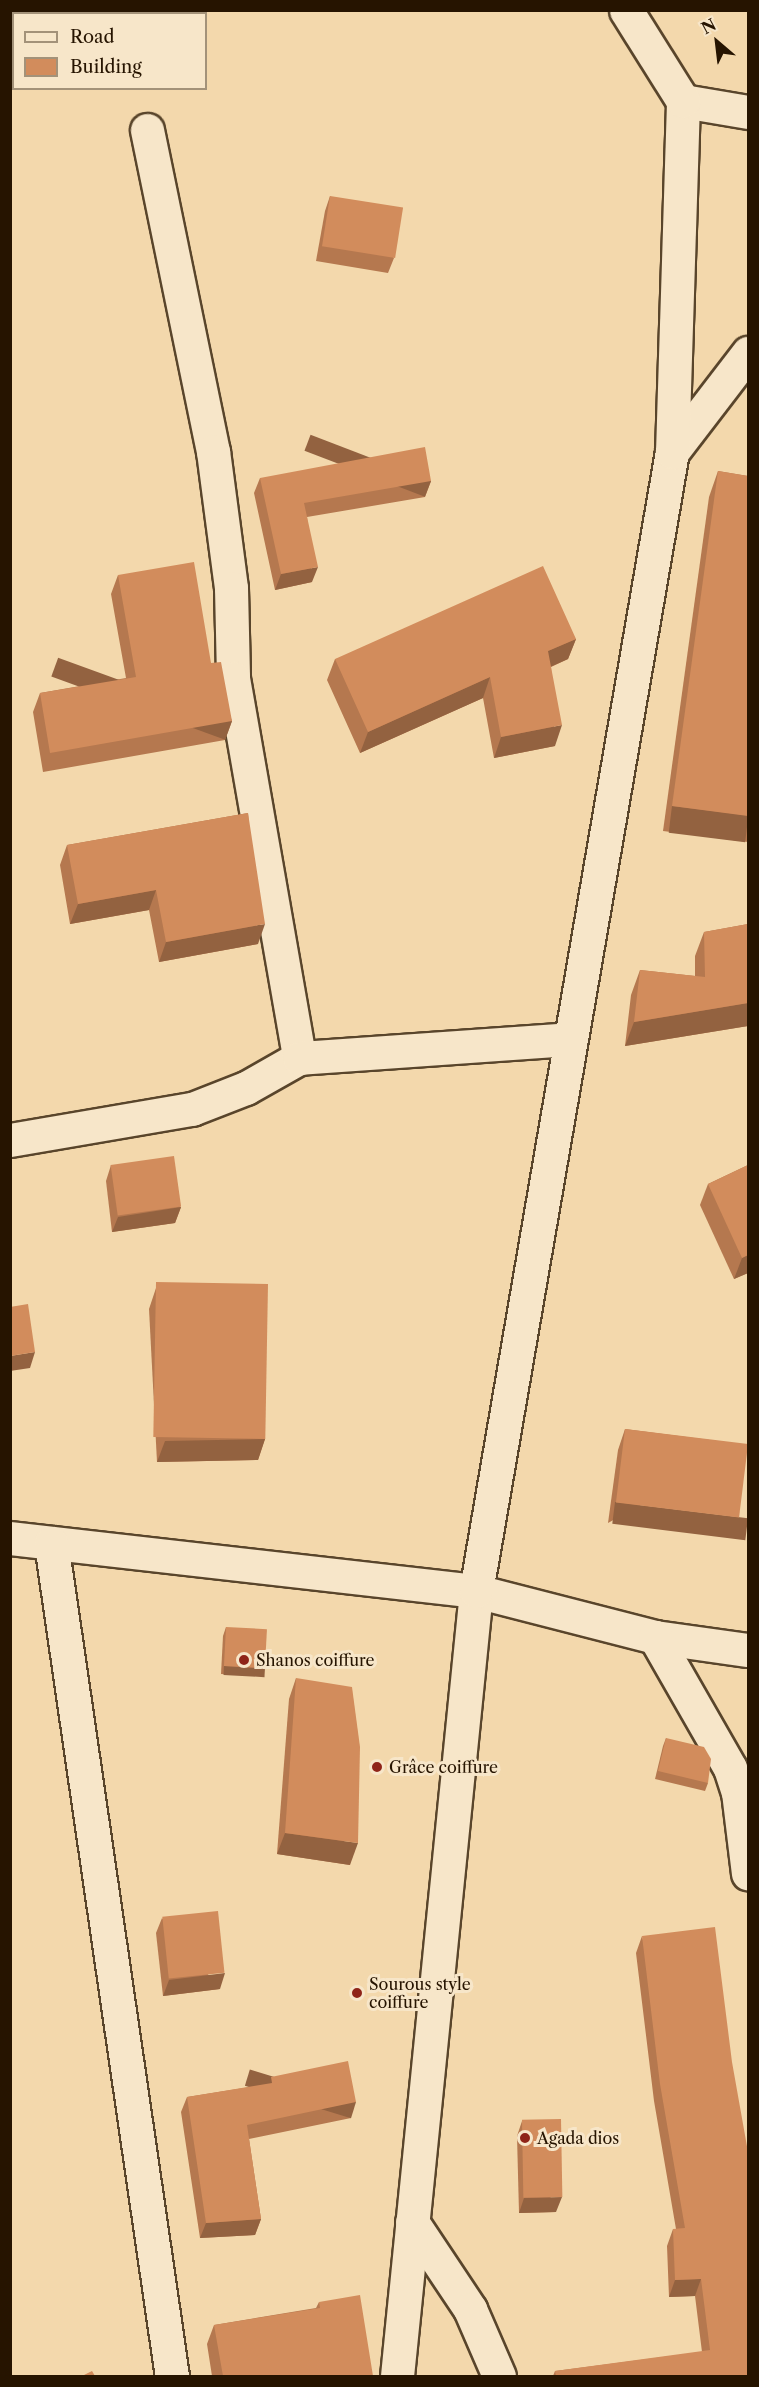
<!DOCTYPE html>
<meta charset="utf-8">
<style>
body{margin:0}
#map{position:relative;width:759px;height:2387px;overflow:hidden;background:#f3d8ac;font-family:"Libre Caslon Text",serif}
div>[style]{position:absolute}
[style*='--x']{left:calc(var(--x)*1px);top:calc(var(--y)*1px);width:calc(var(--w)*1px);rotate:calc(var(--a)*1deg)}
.roads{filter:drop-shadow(2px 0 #59452b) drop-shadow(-2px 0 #59452b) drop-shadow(0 2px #59452b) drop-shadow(0 -2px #59452b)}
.street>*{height:33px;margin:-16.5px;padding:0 16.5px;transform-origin:16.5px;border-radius:16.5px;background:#f7e6c9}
.wall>*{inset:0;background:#b5784f}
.shaded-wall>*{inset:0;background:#936240;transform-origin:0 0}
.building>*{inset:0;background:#d28c5c;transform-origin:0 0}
.dots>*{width:16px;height:16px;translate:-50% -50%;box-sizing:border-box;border:3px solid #f7e6c9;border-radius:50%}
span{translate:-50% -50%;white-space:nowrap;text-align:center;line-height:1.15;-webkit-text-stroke:6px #f7e6c9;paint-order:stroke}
.poi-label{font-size:16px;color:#261400}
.left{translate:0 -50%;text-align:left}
.frame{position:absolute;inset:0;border:12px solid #261400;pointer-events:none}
.legend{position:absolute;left:12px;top:12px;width:195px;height:78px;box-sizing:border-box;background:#f7e6c9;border:2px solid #a39279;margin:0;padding:8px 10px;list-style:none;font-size:18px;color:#261400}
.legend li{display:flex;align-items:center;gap:12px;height:30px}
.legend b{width:30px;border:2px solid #a39279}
.north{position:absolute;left:687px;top:12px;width:60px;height:60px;-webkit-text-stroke:4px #f7e6c9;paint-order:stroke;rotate:332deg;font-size:16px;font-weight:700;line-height:24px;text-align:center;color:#261400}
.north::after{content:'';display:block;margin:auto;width:21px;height:27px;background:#261400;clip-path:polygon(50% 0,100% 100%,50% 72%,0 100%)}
</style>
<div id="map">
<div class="roads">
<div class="street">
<div style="--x:683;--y:101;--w:66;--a:9.6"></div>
<div style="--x:147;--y:130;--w:328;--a:78.4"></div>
<div style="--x:213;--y:451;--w:138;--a:82.5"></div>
<div style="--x:231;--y:588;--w:90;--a:88.7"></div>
<div style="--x:233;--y:678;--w:386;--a:80.1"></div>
<div style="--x:672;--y:452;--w:125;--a:-52.5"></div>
<div style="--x:10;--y:1140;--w:185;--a:-9.7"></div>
<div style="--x:192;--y:1109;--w:58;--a:-21.3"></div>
<div style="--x:246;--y:1088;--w:61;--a:-29.5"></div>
<div style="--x:299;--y:1058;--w:272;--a:-4"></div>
<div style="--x:10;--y:1538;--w:469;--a:6.5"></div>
<div style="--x:476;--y:1591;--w:185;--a:14.4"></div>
<div style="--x:655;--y:1637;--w:94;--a:8"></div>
<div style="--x:51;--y:1543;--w:842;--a:81.74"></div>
<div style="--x:655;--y:1637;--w:151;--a:60.2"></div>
<div style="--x:730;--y:1768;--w:25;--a:72"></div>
<div style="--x:738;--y:1792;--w:82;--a:83"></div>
<div style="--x:412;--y:2222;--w:105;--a:56.3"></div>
<div style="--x:470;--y:2309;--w:73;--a:66.6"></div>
<div style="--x:397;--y:2376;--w:789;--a:-84.25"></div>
<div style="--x:476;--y:1591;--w:1156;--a:-80.24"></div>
<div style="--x:672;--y:452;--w:351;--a:-88.2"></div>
<div style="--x:683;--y:101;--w:107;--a:-122.1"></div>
</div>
</div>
<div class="wall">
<div style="clip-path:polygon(330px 196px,394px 258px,388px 273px,316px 261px,325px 211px)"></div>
<div style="clip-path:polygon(718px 471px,748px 476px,748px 842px,663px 831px,709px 497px)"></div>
<div style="clip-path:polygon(260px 478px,431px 481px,425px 497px,307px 517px,312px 582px,275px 590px,254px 493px)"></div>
<div style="clip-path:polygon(118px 575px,211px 663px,232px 721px,225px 740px,43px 772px,33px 712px,40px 693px,126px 678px,111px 594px)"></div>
<div style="clip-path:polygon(576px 639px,568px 659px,551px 667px,555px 746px,494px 758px,483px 698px,360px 753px,327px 680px,335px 659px)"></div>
<div style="clip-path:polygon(248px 813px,258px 944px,159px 962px,149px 910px,70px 924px,60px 865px,67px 845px)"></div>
<div style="clip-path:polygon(748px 924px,748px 1026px,625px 1046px,631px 995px,640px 970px,695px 976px,695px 956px,704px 932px)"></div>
<div style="clip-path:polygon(111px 1165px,181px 1207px,175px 1223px,112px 1232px,106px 1181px)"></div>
<div style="clip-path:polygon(748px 1165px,748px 1273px,734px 1279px,700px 1205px,708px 1184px)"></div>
<div style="clip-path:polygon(156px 1288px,265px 1439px,258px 1460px,157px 1462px,149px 1309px)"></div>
<div style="clip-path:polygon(625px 1429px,748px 1445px,608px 1523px,618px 1450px)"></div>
<div style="clip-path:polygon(226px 1627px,262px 1676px,221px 1674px,223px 1636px)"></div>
<div style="clip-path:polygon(296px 1678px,350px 1865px,277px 1854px,289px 1699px)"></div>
<div style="clip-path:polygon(666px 1738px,708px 1783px,705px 1791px,655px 1779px,663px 1746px)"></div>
<div style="clip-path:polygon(162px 1918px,220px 1989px,163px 1996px,156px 1933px)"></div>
<div style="clip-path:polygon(642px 1936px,748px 2376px,553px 2376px,555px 2371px,702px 2352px,695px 2296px,669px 2297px,667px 2246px,673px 2229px,676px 2229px,654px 2101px,636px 1953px)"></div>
<div style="clip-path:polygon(271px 2077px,351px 2118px,249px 2139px,261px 2219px,255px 2235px,200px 2238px,181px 2112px,187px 2097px,269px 2084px)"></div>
<div style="clip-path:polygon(522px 2121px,556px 2212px,519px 2213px,517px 2136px)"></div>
<div style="clip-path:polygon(319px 2302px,373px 2376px,212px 2376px,207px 2344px,214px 2325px,316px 2308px)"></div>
</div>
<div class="shaded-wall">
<div style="left:431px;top:481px;width:17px;height:129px;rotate:111deg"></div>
<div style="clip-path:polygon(318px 567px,312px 582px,275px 590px,281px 574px)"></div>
<div style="clip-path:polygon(576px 639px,568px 659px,541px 671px,548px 651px)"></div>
<div style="clip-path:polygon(490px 677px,483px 698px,360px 753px,368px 732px)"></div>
<div style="left:232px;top:721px;width:20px;height:185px;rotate:110deg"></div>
<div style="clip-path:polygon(562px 725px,555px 746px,494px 758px,501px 737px)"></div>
<div style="left:672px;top:806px;width:77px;height:27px;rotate:7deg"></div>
<div style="clip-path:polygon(156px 890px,149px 910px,70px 924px,78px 904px)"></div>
<div style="clip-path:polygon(265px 924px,258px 944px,159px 962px,166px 942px)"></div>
<div style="clip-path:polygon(748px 1003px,748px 1026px,625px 1046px,634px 1022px)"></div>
<div style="clip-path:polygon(181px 1207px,175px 1223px,112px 1232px,118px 1217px)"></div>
<div style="clip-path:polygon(748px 1255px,748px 1273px,734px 1279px,742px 1258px)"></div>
<div style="clip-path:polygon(35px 1352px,30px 1368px,10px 1371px,10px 1356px)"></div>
<div style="clip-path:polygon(265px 1439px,258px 1460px,157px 1462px,165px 1441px)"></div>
<div style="left:615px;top:1502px;width:134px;height:22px;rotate:7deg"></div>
<div style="left:224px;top:1666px;width:41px;height:9px;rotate:3deg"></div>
<div style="clip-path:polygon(285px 1833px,358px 1843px,350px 1865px,277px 1854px)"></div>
<div style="clip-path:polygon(225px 1973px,220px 1989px,163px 1996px,169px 1980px)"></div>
<div style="left:356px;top:2102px;width:17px;height:111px;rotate:107deg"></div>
<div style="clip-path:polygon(562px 2197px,556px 2212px,519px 2213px,524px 2198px)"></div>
<div style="clip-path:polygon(261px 2219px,255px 2235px,200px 2238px,206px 2223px)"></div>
<div style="clip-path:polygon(701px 2279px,695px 2296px,669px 2297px,675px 2280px)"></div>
</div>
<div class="building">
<div style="left:330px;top:196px;width:74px;height:51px;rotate:9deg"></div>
<div style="clip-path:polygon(425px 447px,431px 481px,304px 503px,318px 567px,281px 574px,260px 478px)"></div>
<div style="clip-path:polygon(718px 471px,748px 476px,748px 816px,672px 806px)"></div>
<div style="clip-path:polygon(194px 562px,211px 663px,221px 662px,232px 721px,50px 753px,40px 693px,136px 677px,118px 575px)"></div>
<div style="clip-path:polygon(543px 566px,576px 639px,548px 651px,562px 725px,501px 737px,490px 677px,368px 732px,335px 659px)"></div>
<div style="clip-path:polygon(248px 813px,265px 924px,166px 942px,156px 890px,78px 904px,67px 845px)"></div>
<div style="clip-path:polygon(748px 924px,748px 1003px,634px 1022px,640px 970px,705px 977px,704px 932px)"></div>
<div style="left:174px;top:1156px;width:51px;height:64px;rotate:82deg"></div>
<div style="clip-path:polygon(748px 1165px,748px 1255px,742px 1258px,708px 1184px)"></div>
<div style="left:268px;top:1284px;width:155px;height:112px;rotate:91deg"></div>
<div style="clip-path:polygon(28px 1304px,35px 1352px,10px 1356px,10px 1307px)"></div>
<div style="left:625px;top:1429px;width:124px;height:74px;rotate:7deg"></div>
<div style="left:226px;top:1627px;width:41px;height:39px;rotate:3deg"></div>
<div style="clip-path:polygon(296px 1678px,352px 1687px,360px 1747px,358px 1843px,285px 1833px)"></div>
<div style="clip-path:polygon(666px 1738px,704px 1747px,711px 1759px,708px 1783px,658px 1771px)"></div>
<div style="left:218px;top:1911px;width:62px;height:56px;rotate:84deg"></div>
<div style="clip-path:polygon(715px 1927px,732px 2062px,748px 2152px,748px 2376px,556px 2376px,555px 2371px,710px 2350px,701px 2279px,675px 2280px,673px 2229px,685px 2228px,660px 2084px,642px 1936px)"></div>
<div style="clip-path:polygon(348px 2061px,356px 2102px,247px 2125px,261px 2219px,206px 2223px,187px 2097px,272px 2083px,271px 2077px)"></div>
<div style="left:561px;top:2119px;width:78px;height:39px;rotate:89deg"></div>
<div style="clip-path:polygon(360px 2295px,373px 2376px,223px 2376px,214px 2325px,320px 2308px,319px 2302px)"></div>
<div style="clip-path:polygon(92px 2371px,95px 2376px,82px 2376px)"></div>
</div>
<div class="dots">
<div style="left:244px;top:1660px;background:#8f2418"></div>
<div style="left:377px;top:1767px;background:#8f2418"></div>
<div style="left:357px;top:1993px;background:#8f2418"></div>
<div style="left:525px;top:2138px;background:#8f2418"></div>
</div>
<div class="poi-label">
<span class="left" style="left:256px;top:1660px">Shanos coiffure</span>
<span class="left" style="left:389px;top:1767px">Grâce coiffure</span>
<span class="left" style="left:369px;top:1993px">Sourous style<br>coiffure</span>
<span class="left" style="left:537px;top:2138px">Agada dios</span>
</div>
<div class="frame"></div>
<ul class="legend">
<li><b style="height:8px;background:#f7e6c9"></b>Road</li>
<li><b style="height:16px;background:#d28c5c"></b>Building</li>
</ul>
<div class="north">N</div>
</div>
